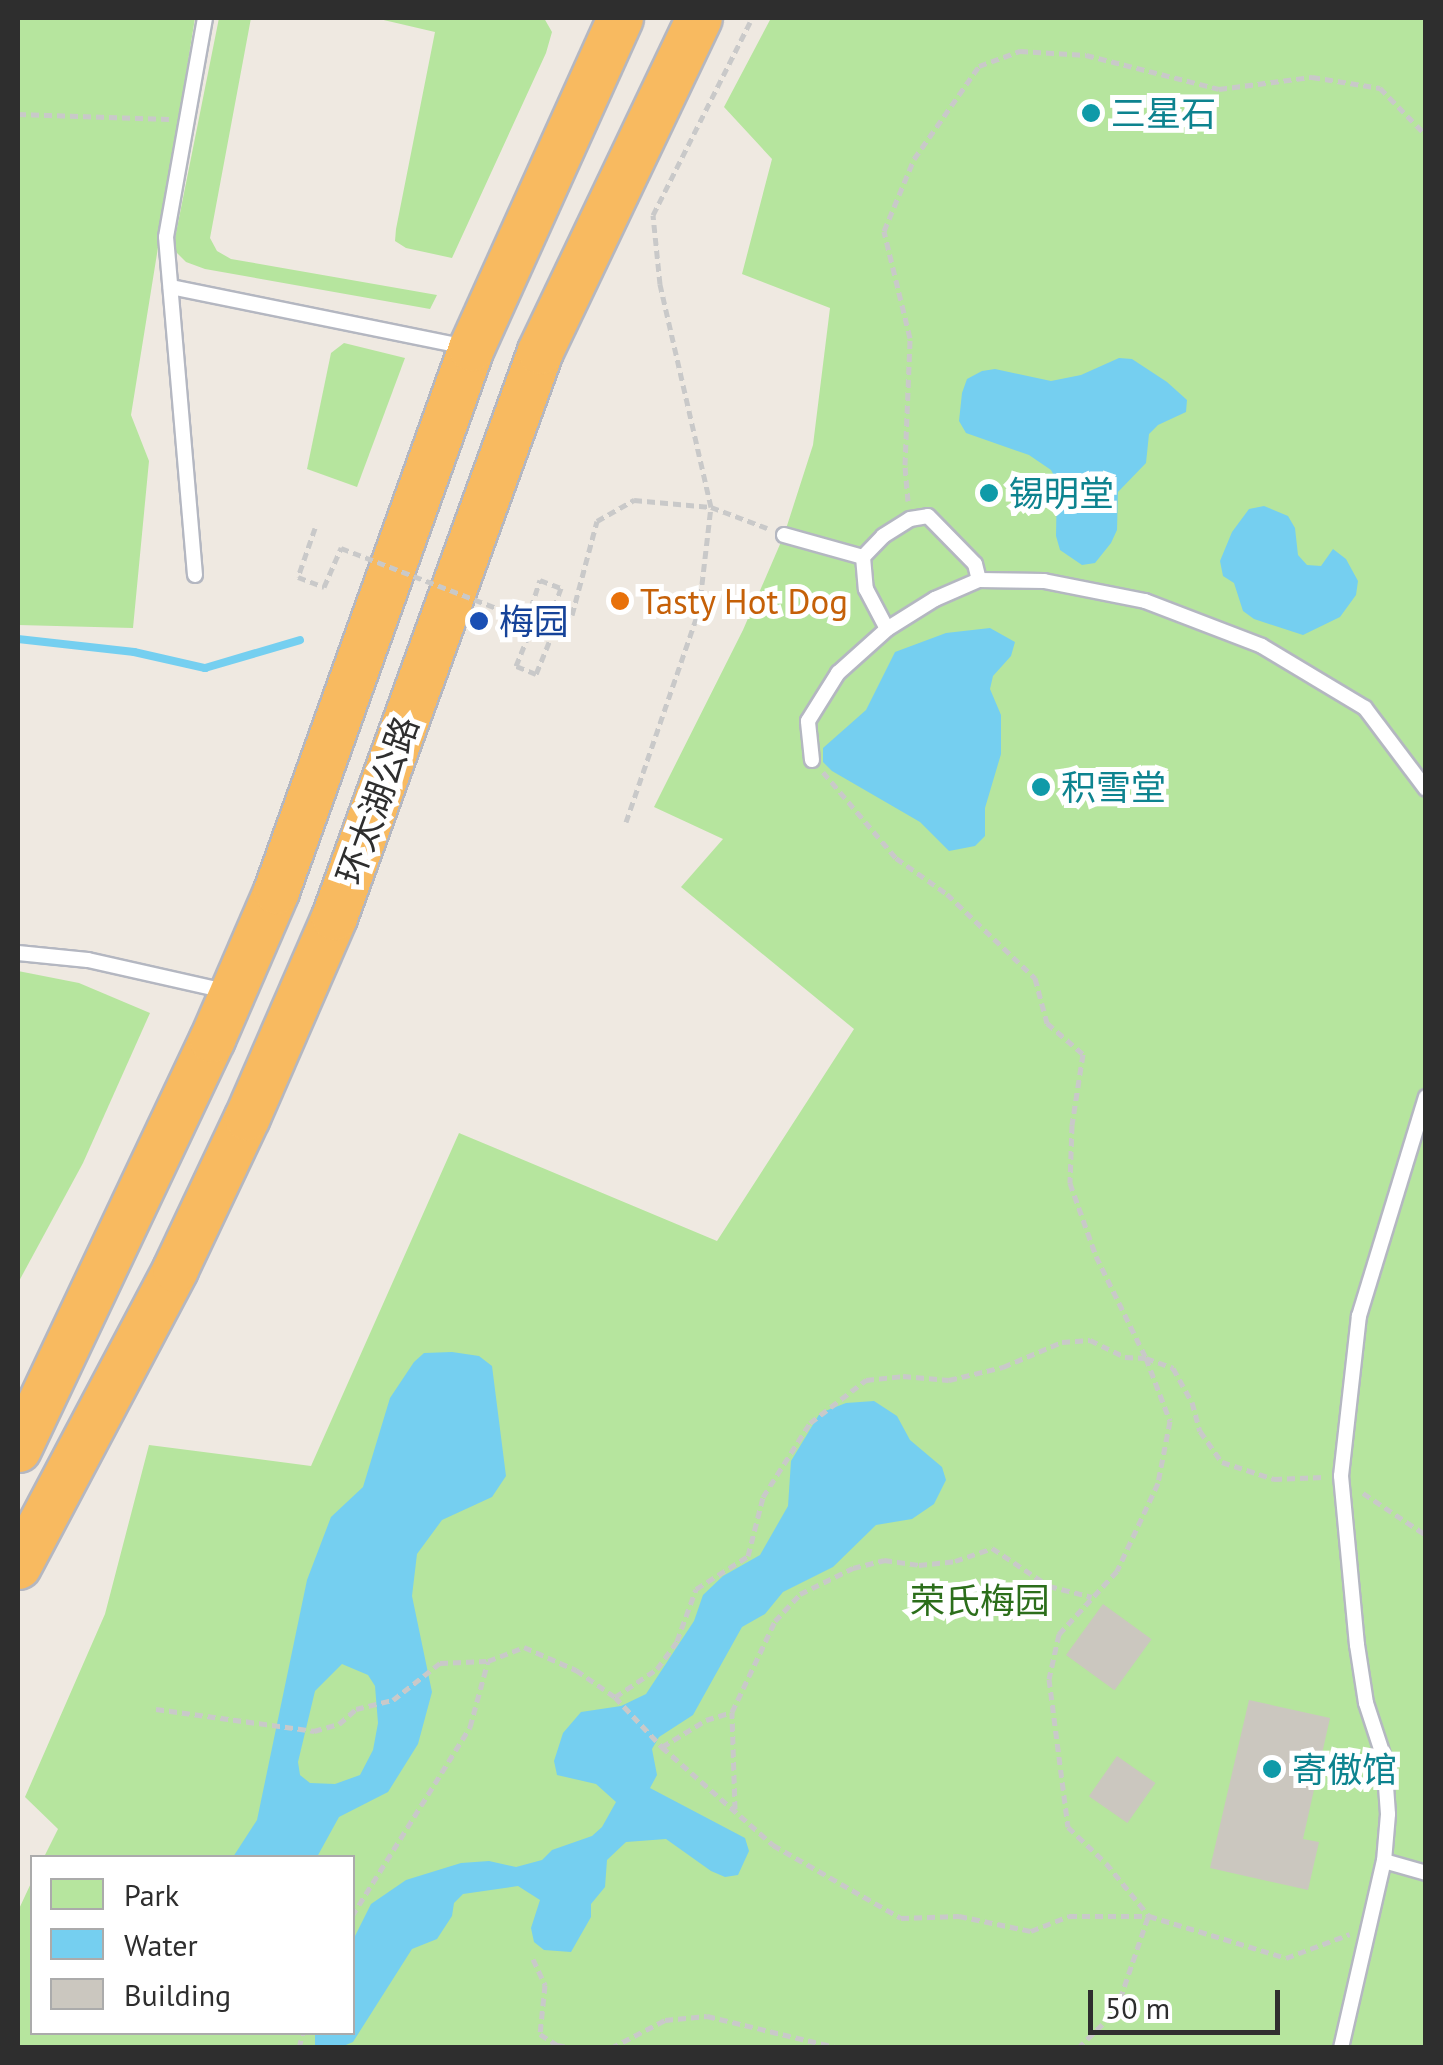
<!DOCTYPE html>
<meta charset="utf-8">
<style>
body{margin:0}
#map{position:relative;width:1443px;height:2065px;overflow:hidden;background:#efe9e1;font-family:"PT Sans","Noto Sans SC",sans-serif}
div>[style]{position:absolute}
[style*='--x']{left:calc(var(--x)*1px);top:calc(var(--y)*1px);width:calc(var(--w)*1px);rotate:calc(var(--a)*1deg)}
.green>*{inset:0;background:#b6e59e}
.water>*{inset:0;background:#75cff0}
.stream>*{height:8px;margin:-4px;padding:0 4px;transform-origin:4px;border-radius:4px;background:#75cff0}
.building>*{inset:0;background:#cbc7bf;transform-origin:0 0}
.path>*{height:5px;margin-top:-2.5px;transform-origin:0;background:repeating-linear-gradient(90deg,#c9c9c9 0 8px,transparent 0 13px)}
.roads{filter:drop-shadow(2px 0 #b4b7c1) drop-shadow(-2px 0 #b4b7c1) drop-shadow(0 2px #b4b7c1) drop-shadow(0 -2px #b4b7c1)}
.service>*{height:14px;margin:-7px;padding:0 7px;transform-origin:7px;border-radius:7px;background:#fff}
.trunk>*{height:45px;margin:-22.5px;padding:0 22.5px;transform-origin:22.5px;border-radius:22.5px;background:#f8ba60}
.path-bridge>*{height:5px;margin-top:-2.5px;transform-origin:0;background:repeating-linear-gradient(90deg,#c9c9c9 0 8px,transparent 0 13px)}
.dots>*{width:28px;height:28px;translate:-50% -50%;box-sizing:border-box;border:5px solid #fff;border-radius:50%}
span{translate:-50% -50%;white-space:nowrap;text-align:center;line-height:1.15;-webkit-text-stroke:10px #fff;paint-order:stroke}
.culture-label{font-size:35px;color:#0d838f}
.left{translate:0 -50%;text-align:left}
.food-label{font-size:35px;color:#c56008}
.transit-label{font-size:35px;color:#164399}
.street-label{font-size:35px;color:#2e2e2e}
.park-label{font-size:35px;color:#2c6e1b}
.frame{position:absolute;inset:0;border:20px solid #2e2e2e;pointer-events:none}
.legend{position:absolute;left:30px;top:1855px;width:325px;height:180px;box-sizing:border-box;background:#fff;border:2px solid #ababab;margin:0;padding:12px 18px;list-style:none;font-size:30px;color:#2e2e2e}
.legend li{display:flex;align-items:center;gap:20px;height:50px}
.legend b{width:50px;border:2px solid #ababab}
.scale{position:absolute;left:1088px;top:1990px;width:192px;height:45px;box-sizing:border-box;border:5px solid #2e2e2e;border-top:0;padding-left:12px;font-size:30px;line-height:35px;white-space:nowrap;color:#2e2e2e;-webkit-text-stroke:8px #fff;paint-order:stroke}
</style>
<div id="map">
<div class="green">
<div style="clip-path:polygon(18px 18px,195px 18px,131px 415px,149px 461px,133px 628px,18px 625px)"></div>
<div style="clip-path:polygon(219px 18px,251px 18px,210px 238px,217px 251px,231px 259px,437px 295px,430px 309px,205px 269px,186px 262px,176px 252px,175px 238px)"></div>
<div style="clip-path:polygon(544px 18px,552px 32px,546px 53px,452px 258px,406px 248px,395px 241px,396px 229px,435px 32px,375px 18px)"></div>
<div style="clip-path:polygon(771px 18px,1425px 18px,1425px 2047px,18px 2047px,18px 1911px,32px 1881px,32px 2032px,352px 2032px,352px 1858px,44px 1857px,58px 1829px,25px 1797px,105px 1614px,149px 1445px,311px 1466px,459px 1133px,717px 1241px,854px 1029px,681px 887px,723px 839px,654px 807px,743px 630px,784px 535px,813px 445px,830px 308px,742px 274px,772px 159px,724px 107px)"></div>
<div style="clip-path:polygon(344px 343px,405px 358px,357px 487px,307px 469px,331px 353px)"></div>
<div style="clip-path:polygon(18px 971px,79px 983px,150px 1013px,83px 1163px,18px 1283px)"></div>
</div>
<div class="water">
<div style="clip-path:polygon(1119px 358px,1132px 359px,1167px 382px,1187px 400px,1186px 412px,1158px 425px,1149px 434px,1146px 463px,1118px 492px,1117px 530px,1111px 543px,1095px 563px,1082px 565px,1060px 550px,1056px 536px,1057px 481px,1051px 470px,1029px 455px,966px 433px,959px 421px,962px 393px,967px 379px,982px 371px,995px 369px,1051px 381px,1081px 375px)"></div>
<div style="clip-path:polygon(1264px 506px,1288px 516px,1295px 528px,1298px 555px,1307px 565px,1321px 566px,1333px 549px,1346px 559px,1358px 581px,1356px 595px,1340px 617px,1303px 635px,1254px 619px,1243px 611px,1234px 583px,1223px 576px,1220px 561px,1232px 532px,1249px 509px)"></div>
<div style="clip-path:polygon(990px 628px,1015px 642px,1011px 656px,993px 676px,990px 689px,1001px 715px,1001px 754px,985px 808px,985px 836px,975px 846px,949px 851px,920px 822px,832px 771px,823px 762px,823px 748px,866px 710px,895px 652px,946px 633px)"></div>
<div style="clip-path:polygon(evenodd,452px 1352px,479px 1356px,492px 1366px,506px 1476px,492px 1497px,442px 1520px,417px 1554px,412px 1596px,432px 1692px,418px 1744px,388px 1792px,339px 1817px,317px 1857px,233px 1857px,257px 1820px,307px 1580px,331px 1517px,363px 1487px,390px 1398px,414px 1362px,424px 1353px,452px 1352px,342px 1664px,368px 1675px,375px 1686px,378px 1723px,373px 1750px,360px 1775px,335px 1784px,310px 1783px,300px 1775px,298px 1762px,315px 1691px,342px 1664px)"></div>
<div style="clip-path:polygon(874px 1401px,897px 1416px,910px 1440px,942px 1467px,946px 1480px,934px 1504px,912px 1519px,876px 1525px,833px 1567px,783px 1592px,765px 1614px,742px 1627px,693px 1715px,659px 1737px,652px 1749px,657px 1775px,650px 1788px,745px 1838px,749px 1851px,738px 1875px,725px 1877px,711px 1871px,666px 1839px,626px 1842px,607px 1860px,605px 1887px,591px 1904px,591px 1917px,571px 1952px,544px 1950px,534px 1942px,531px 1928px,540px 1900px,518px 1886px,463px 1894px,454px 1903px,452px 1916px,437px 1939px,412px 1949px,353px 2042px,341px 2047px,315px 2047px,315px 2033px,352px 2032px,353px 1940px,371px 1904px,406px 1880px,461px 1863px,489px 1861px,516px 1867px,542px 1860px,552px 1850px,592px 1836px,602px 1827px,616px 1802px,596px 1784px,557px 1775px,554px 1761px,563px 1733px,581px 1712px,621px 1706px,646px 1694px,694px 1621px,703px 1595px,723px 1576px,760px 1555px,788px 1506px,791px 1461px,820px 1413px,846px 1403px)"></div>
</div>
<div class="stream">
<div style="--x:18;--y:639;--w:117;--a:6.4"></div>
<div style="--x:134;--y:652;--w:73;--a:12.7"></div>
<div style="--x:205;--y:668;--w:99;--a:-16.4"></div>
</div>
<div class="building">
<div style="left:1103px;top:1604px;width:60px;height:63px;rotate:36deg"></div>
<div style="clip-path:polygon(1249px 1700px,1330px 1718px,1303px 1839px,1319px 1842px,1308px 1890px,1210px 1868px)"></div>
<div style="left:1117px;top:1756px;width:47px;height:49px;rotate:35deg"></div>
</div>
<div class="path">
<div style="--x:18;--y:114;--w:151;--a:1.9"></div>
<div style="--x:908;--y:501;--w:36;--a:-95"></div>
<div style="--x:905;--y:465;--w:127;--a:-87.7"></div>
<div style="--x:910;--y:338;--w:110;--a:-103.7"></div>
<div style="--x:884;--y:231;--w:78;--a:-67.4"></div>
<div style="--x:914;--y:159;--w:113;--a:-55"></div>
<div style="--x:979;--y:66;--w:44;--a:-20.1"></div>
<div style="--x:1020;--y:51;--w:66;--a:3.5"></div>
<div style="--x:1086;--y:55;--w:137;--a:14.3"></div>
<div style="--x:1219;--y:89;--w:94;--a:-7.4"></div>
<div style="--x:1312;--y:77;--w:69;--a:9.2"></div>
<div style="--x:1380;--y:88;--w:66;--a:45.6"></div>
<div style="--x:527;--y:620;--w:42;--a:-72"></div>
<div style="--x:540;--y:580;--w:22;--a:21"></div>
<div style="--x:561;--y:588;--w:32;--a:110"></div>
<div style="--x:529;--y:634;--w:26;--a:-37"></div>
<div style="--x:550;--y:618;--w:22;--a:-8"></div>
<div style="--x:572;--y:615;--w:97;--a:-75.1"></div>
<div style="--x:597;--y:521;--w:43;--a:-29.6"></div>
<div style="--x:634;--y:500;--w:77;--a:5.2"></div>
<div style="--x:711;--y:507;--w:60;--a:20.6"></div>
<div style="--x:823;--y:772;--w:113;--a:49.7"></div>
<div style="--x:896;--y:858;--w:62;--a:35.2"></div>
<div style="--x:947;--y:894;--w:122;--a:43.7"></div>
<div style="--x:1035;--y:978;--w:47;--a:75.1"></div>
<div style="--x:1047;--y:1023;--w:48;--a:40.7"></div>
<div style="--x:1083;--y:1054;--w:72;--a:98.8"></div>
<div style="--x:1072;--y:1125;--w:58;--a:92"></div>
<div style="--x:1070;--y:1183;--w:77;--a:70.4"></div>
<div style="--x:1096;--y:1256;--w:114;--a:63.9"></div>
<div style="--x:1146;--y:1358;--w:67;--a:69.1"></div>
<div style="--x:1170;--y:1421;--w:63;--a:101"></div>
<div style="--x:1158;--y:1483;--w:97;--a:115"></div>
<div style="--x:1117;--y:1571;--w:86;--a:132.6"></div>
<div style="--x:1059;--y:1634;--w:46;--a:102.5"></div>
<div style="--x:1049;--y:1679;--w:149;--a:82.7"></div>
<div style="--x:1068;--y:1827;--w:52;--a:43.5"></div>
<div style="--x:1106;--y:1863;--w:68;--a:50.9"></div>
<div style="--x:626;--y:822;--w:224;--a:-71"></div>
<div style="--x:699;--y:610;--w:104;--a:-83.4"></div>
<div style="--x:711;--y:507;--w:229;--a:-102.9"></div>
<div style="--x:660;--y:284;--w:69;--a:-95.8"></div>
<div style="--x:653;--y:215;--w:216;--a:-63.3"></div>
<div style="--x:1363;--y:1493;--w:76;--a:33.7"></div>
<div style="--x:615;--y:1697;--w:50;--a:-33.7"></div>
<div style="--x:657;--y:1669;--w:34;--a:-54"></div>
<div style="--x:677;--y:1641;--w:55;--a:-69.9"></div>
<div style="--x:696;--y:1589;--w:62;--a:-32.4"></div>
<div style="--x:748;--y:1556;--w:61;--a:-75.7"></div>
<div style="--x:763;--y:1497;--w:88;--a:-57.6"></div>
<div style="--x:810;--y:1423;--w:71;--a:-37.5"></div>
<div style="--x:866;--y:1380;--w:37;--a:-6"></div>
<div style="--x:903;--y:1376;--w:46;--a:5"></div>
<div style="--x:949;--y:1380;--w:56;--a:-13.5"></div>
<div style="--x:1003;--y:1367;--w:64;--a:-23"></div>
<div style="--x:1062;--y:1342;--w:28;--a:-4"></div>
<div style="--x:1090;--y:1340;--w:39;--a:26"></div>
<div style="--x:1125;--y:1357;--w:21;--a:3"></div>
<div style="--x:1146;--y:1358;--w:29;--a:20"></div>
<div style="--x:1173;--y:1368;--w:39;--a:61"></div>
<div style="--x:1192;--y:1402;--w:30;--a:75"></div>
<div style="--x:1200;--y:1431;--w:38;--a:55"></div>
<div style="--x:1222;--y:1462;--w:55;--a:18.1"></div>
<div style="--x:1274;--y:1479;--w:49;--a:-2.3"></div>
<div style="--x:156;--y:1709;--w:160;--a:7.9"></div>
<div style="--x:314;--y:1731;--w:26;--a:-16"></div>
<div style="--x:339;--y:1724;--w:23;--a:-41"></div>
<div style="--x:356;--y:1709;--w:38;--a:-14"></div>
<div style="--x:393;--y:1700;--w:60;--a:-38.2"></div>
<div style="--x:440;--y:1663;--w:46;--a:-2.5"></div>
<div style="--x:662;--y:1747;--w:52;--a:-31.5"></div>
<div style="--x:706;--y:1720;--w:27;--a:-17"></div>
<div style="--x:735;--y:1809;--w:97;--a:-91.8"></div>
<div style="--x:732;--y:1712;--w:101;--a:-64.7"></div>
<div style="--x:775;--y:1621;--w:37;--a:-47"></div>
<div style="--x:800;--y:1594;--w:59;--a:-26.1"></div>
<div style="--x:853;--y:1568;--w:32;--a:-14"></div>
<div style="--x:884;--y:1560;--w:35;--a:8"></div>
<div style="--x:919;--y:1565;--w:36;--a:-6"></div>
<div style="--x:955;--y:1561;--w:39;--a:-19"></div>
<div style="--x:992;--y:1548;--w:69;--a:33.7"></div>
<div style="--x:1049;--y:1586;--w:44;--a:14.3"></div>
<div style="--x:352;--y:1916;--w:223;--a:-58"></div>
<div style="--x:470;--y:1727;--w:68;--a:-74.7"></div>
<div style="--x:488;--y:1661;--w:39;--a:-21"></div>
<div style="--x:524;--y:1647;--w:57;--a:23.9"></div>
<div style="--x:576;--y:1670;--w:47;--a:34.7"></div>
<div style="--x:615;--y:1697;--w:69;--a:46.8"></div>
<div style="--x:662;--y:1747;--w:148;--a:41.4"></div>
<div style="--x:773;--y:1845;--w:147;--a:29.7"></div>
<div style="--x:901;--y:1918;--w:58;--a:-2"></div>
<div style="--x:959;--y:1916;--w:74;--a:11.8"></div>
<div style="--x:1031;--y:1931;--w:41;--a:-21.5"></div>
<div style="--x:1069;--y:1916;--w:80;--a:0"></div>
<div style="--x:1149;--y:1916;--w:143;--a:17"></div>
<div style="--x:1286;--y:1958;--w:68;--a:-20.6"></div>
<div style="--x:533;--y:1959;--w:29;--a:65"></div>
<div style="--x:545;--y:1985;--w:49;--a:95.8"></div>
<div style="--x:540;--y:2034;--w:20;--a:33"></div>
<div style="--x:557;--y:2045;--w:17;--a:10"></div>
<div style="--x:299;--y:2048;--w:16;--a:-76"></div>
<div style="--x:611;--y:2048;--w:61;--a:-27.4"></div>
<div style="--x:665;--y:2020;--w:42;--a:-5.4"></div>
<div style="--x:707;--y:2016;--w:136;--a:13.6"></div>
<div style="--x:1078;--y:2048;--w:53;--a:-44.2"></div>
<div style="--x:1116;--y:2011;--w:99;--a:-71.2"></div>
</div>
<div class="roads">
<div class="service">
<div style="--x:171;--y:287;--w:300;--a:11.5"></div>
<div style="--x:784;--y:535;--w:82;--a:15.6"></div>
<div style="--x:863;--y:557;--w:29;--a:-46"></div>
<div style="--x:883;--y:536;--w:32;--a:-32"></div>
<div style="--x:910;--y:519;--w:18;--a:-9"></div>
<div style="--x:928;--y:516;--w:67;--a:45.6"></div>
<div style="--x:975;--y:564;--w:16;--a:76"></div>
<div style="--x:863;--y:557;--w:32;--a:85"></div>
<div style="--x:866;--y:589;--w:45;--a:62.3"></div>
<div style="--x:195;--y:575;--w:339;--a:-94.9"></div>
<div style="--x:166;--y:237;--w:222;--a:-79.9"></div>
<div style="--x:812;--y:760;--w:39;--a:-96"></div>
<div style="--x:808;--y:721;--w:57;--a:-58"></div>
<div style="--x:838;--y:673;--w:66;--a:-41.9"></div>
<div style="--x:887;--y:629;--w:57;--a:-32"></div>
<div style="--x:935;--y:599;--w:48;--a:-23.4"></div>
<div style="--x:979;--y:580;--w:65;--a:0.9"></div>
<div style="--x:1044;--y:581;--w:103;--a:11.2"></div>
<div style="--x:1145;--y:601;--w:125;--a:21"></div>
<div style="--x:1262;--y:646;--w:120;--a:31"></div>
<div style="--x:1365;--y:708;--w:101;--a:53"></div>
<div style="--x:18;--y:953;--w:70;--a:5.7"></div>
<div style="--x:88;--y:960;--w:141;--a:12.7"></div>
<div style="--x:1384;--y:1861;--w:44;--a:15.9"></div>
<div style="--x:1341;--y:2048;--w:192;--a:-77.1"></div>
<div style="--x:1384;--y:1861;--w:47;--a:-85.1"></div>
<div style="--x:1388;--y:1814;--w:56;--a:-94.1"></div>
<div style="--x:1384;--y:1758;--w:58;--a:-108.1"></div>
<div style="--x:1366;--y:1703;--w:59;--a:-98.8"></div>
<div style="--x:1357;--y:1645;--w:170;--a:-95.4"></div>
<div style="--x:1341;--y:1476;--w:161;--a:-83.6"></div>
<div style="--x:1359;--y:1316;--w:229;--a:-73"></div>
</div>
<div class="trunk">
<div style="--x:18;--y:1449;--w:454;--a:-64.7"></div>
<div style="--x:212;--y:1039;--w:161;--a:-66.6"></div>
<div style="--x:276;--y:891;--w:577;--a:-70.25"></div>
<div style="--x:471;--y:348;--w:362;--a:-65.7"></div>
<div style="--x:18;--y:1566;--w:336;--a:-62.1"></div>
<div style="--x:175;--y:1269;--w:168;--a:-64.7"></div>
<div style="--x:247;--y:1117;--w:218;--a:-66.5"></div>
<div style="--x:334;--y:917;--w:602;--a:-70"></div>
<div style="--x:540;--y:351;--w:369;--a:-64.5"></div>
</div>
</div>
<div class="path-bridge">
<div style="--x:315;--y:528;--w:52;--a:109.1"></div>
<div style="--x:298;--y:577;--w:28;--a:21"></div>
<div style="--x:324;--y:587;--w:43;--a:-66.4"></div>
<div style="--x:341;--y:548;--w:228;--a:21.1"></div>
<div style="--x:554;--y:630;--w:48;--a:112.2"></div>
<div style="--x:536;--y:674;--w:22;--a:-158"></div>
<div style="--x:516;--y:666;--w:35;--a:-68"></div>
</div>
<div class="dots">
<div style="left:1091px;top:113px;background:#0f9aa8"></div>
<div style="left:989px;top:493px;background:#0f9aa8"></div>
<div style="left:620px;top:601px;background:#e8710a"></div>
<div style="left:479px;top:621px;background:#1a4fb4"></div>
<div style="left:1041px;top:787px;background:#0f9aa8"></div>
<div style="left:1272px;top:1769px;background:#0f9aa8"></div>
</div>
<div class="culture-label">
<span class="left" style="left:1111px;top:113px">三星石</span>
<span class="left" style="left:1009px;top:493px">锡明堂</span>
<span class="left" style="left:1061px;top:787px">积雪堂</span>
<span class="left" style="left:1292px;top:1769px">寄傲馆</span>
</div>
<div class="food-label">
<span class="left" style="left:640px;top:601px">Tasty Hot Dog</span>
</div>
<div class="transit-label">
<span class="left" style="left:499px;top:621px">梅园</span>
</div>
<div class="street-label">
<span style="left:377px;top:800px;rotate:-70deg">环太湖公路</span>
</div>
<div class="park-label">
<span style="left:980px;top:1600px">荣氏梅园</span>
</div>
<div class="frame"></div>
<ul class="legend">
<li><b style="height:28px;background:#b6e59e"></b>Park</li>
<li><b style="height:28px;background:#75cff0"></b>Water</li>
<li><b style="height:28px;background:#cbc7bf"></b>Building</li>
</ul>
<div class="scale">50 m</div>
</div>
